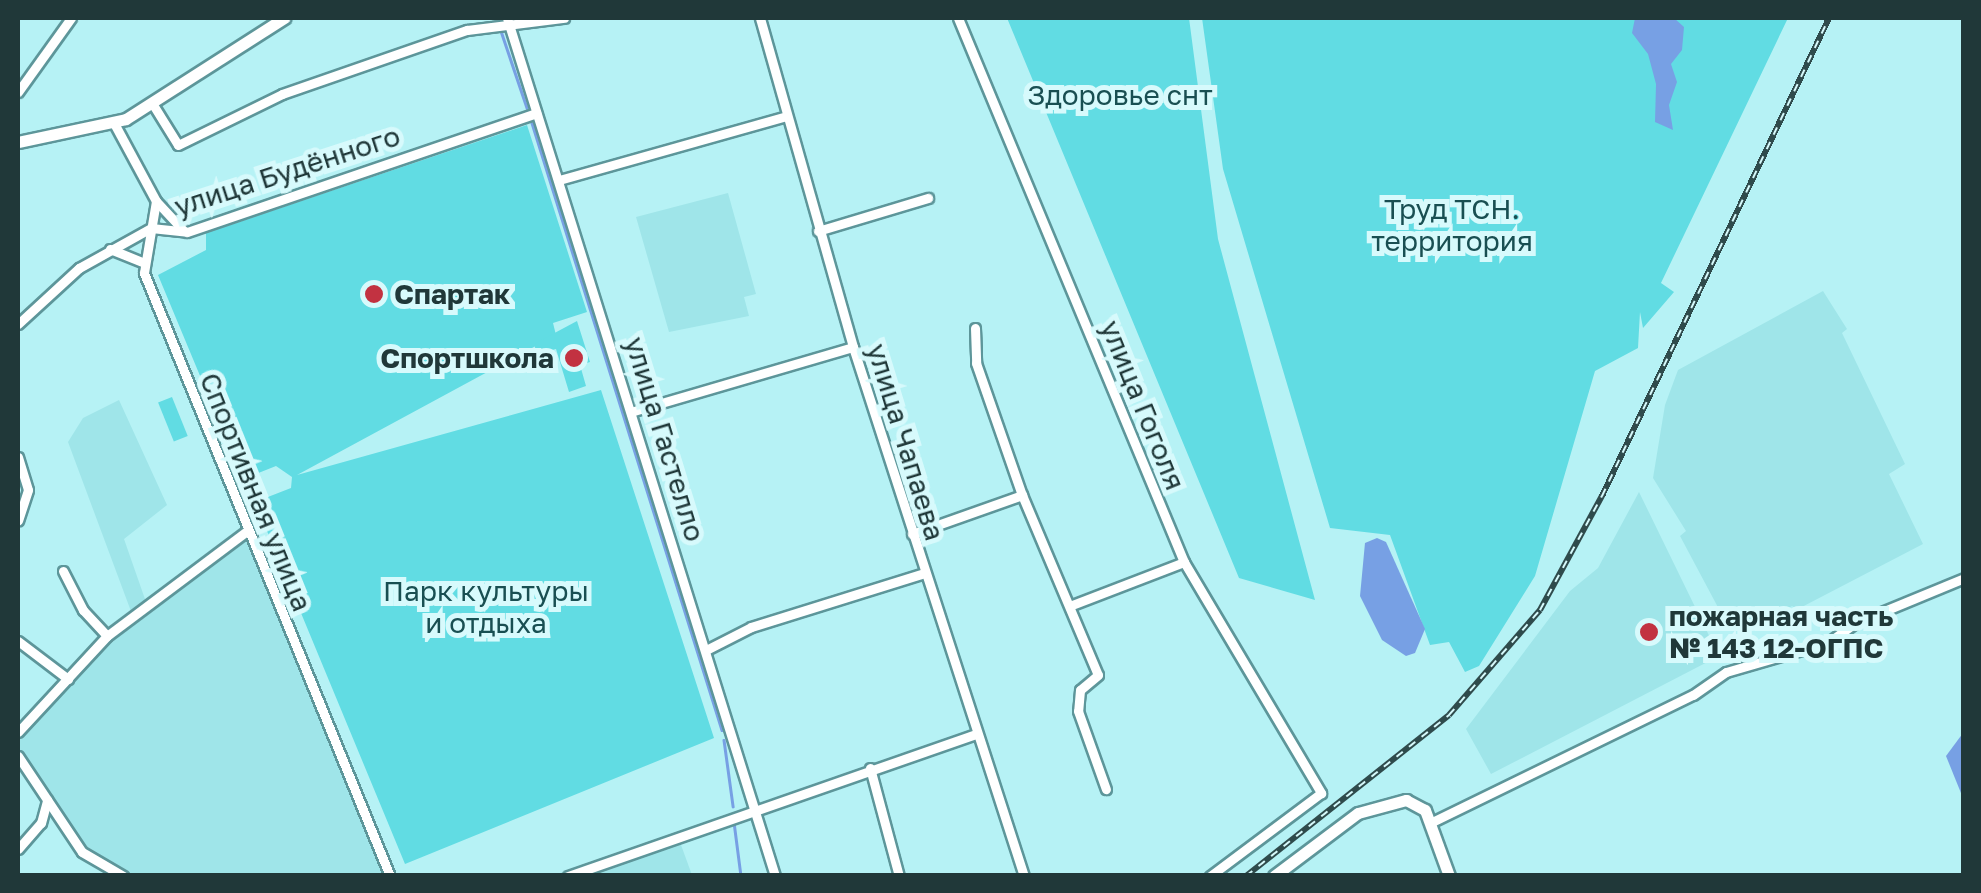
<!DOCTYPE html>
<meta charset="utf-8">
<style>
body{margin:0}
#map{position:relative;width:1981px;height:893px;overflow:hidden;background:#b6f2f5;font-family:"Golos Text",sans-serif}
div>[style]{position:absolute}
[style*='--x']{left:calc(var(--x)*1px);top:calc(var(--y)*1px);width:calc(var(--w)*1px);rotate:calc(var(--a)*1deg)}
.built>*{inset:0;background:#9fe5e9}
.green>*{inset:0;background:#61dce3;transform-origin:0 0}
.water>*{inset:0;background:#77a0e4}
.stream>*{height:2.5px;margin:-1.25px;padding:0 1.25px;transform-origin:1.25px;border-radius:1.25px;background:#77a0e4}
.roads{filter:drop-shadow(2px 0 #5d969a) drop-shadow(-2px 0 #5d969a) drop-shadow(0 2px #5d969a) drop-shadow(0 -2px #5d969a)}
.minor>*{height:9px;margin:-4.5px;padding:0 4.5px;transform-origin:4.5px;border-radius:4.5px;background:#fff}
.tertiary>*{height:11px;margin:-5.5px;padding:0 5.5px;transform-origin:5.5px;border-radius:5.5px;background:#fff}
.rail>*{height:6px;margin-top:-3px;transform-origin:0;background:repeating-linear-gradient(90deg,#d7fafc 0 8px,#2f4b4c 0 16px);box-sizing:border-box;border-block:2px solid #2f4b4c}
.dots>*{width:28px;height:28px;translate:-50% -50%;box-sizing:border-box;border:5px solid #d7fafc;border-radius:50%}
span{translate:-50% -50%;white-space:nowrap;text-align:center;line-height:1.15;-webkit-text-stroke:10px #d7fafc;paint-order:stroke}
.park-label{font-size:28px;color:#194f52}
.street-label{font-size:28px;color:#203839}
.poi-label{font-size:28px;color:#203839;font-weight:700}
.left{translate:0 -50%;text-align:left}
.right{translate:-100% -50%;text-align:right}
.frame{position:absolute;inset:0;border:20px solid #203839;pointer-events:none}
</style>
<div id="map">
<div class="built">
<div style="clip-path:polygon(728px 193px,756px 294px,744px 297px,749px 316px,669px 332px,636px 217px)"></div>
<div style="clip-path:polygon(1823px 291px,1847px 329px,1842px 333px,1905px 464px,1889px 474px,1923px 544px,1798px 609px,1792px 606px,1762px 621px,1759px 614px,1729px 628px,1680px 536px,1686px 531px,1653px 478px,1665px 405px,1678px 370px)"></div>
<div style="clip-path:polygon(119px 400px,167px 505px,124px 539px,146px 602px,248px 530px,390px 875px,123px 875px,94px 862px,18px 756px,18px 732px,132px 614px,68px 442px,83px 418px)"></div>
<div style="clip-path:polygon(1639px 492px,1719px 656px,1491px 774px,1466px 729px,1570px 591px,1598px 568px)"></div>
<div style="clip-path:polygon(677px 834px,692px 875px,568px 876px)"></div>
</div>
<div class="green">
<div style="clip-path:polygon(1007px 18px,1189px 18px,1218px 239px,1315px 600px,1239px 578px)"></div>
<div style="clip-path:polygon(1202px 18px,1788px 18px,1661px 283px,1674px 292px,1643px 328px,1640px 312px,1638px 348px,1595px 371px,1535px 576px,1479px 666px,1465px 672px,1449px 642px,1430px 645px,1390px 535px,1330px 528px,1223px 169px)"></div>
<div style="clip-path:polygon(527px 125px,587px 312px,553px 323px,556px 335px,297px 475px,601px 390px,714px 738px,405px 864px,255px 502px,291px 488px,292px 477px,276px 466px,243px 479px,158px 275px,206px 250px,206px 233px)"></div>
<div style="clip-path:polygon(577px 321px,590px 362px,580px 365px,586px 386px,569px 392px,556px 349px,537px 354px,534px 344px)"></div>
<div style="left:172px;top:397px;width:42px;height:15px;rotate:68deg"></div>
</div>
<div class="water">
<div style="clip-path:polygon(1635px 18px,1674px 18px,1684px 27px,1682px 50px,1671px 64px,1677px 82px,1669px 105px,1673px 130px,1655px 122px,1656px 84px,1648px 54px,1632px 33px)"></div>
<div style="clip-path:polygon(1377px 538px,1386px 542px,1425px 629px,1415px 653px,1406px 656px,1382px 640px,1360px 596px,1365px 543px)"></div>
<div style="clip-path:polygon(1963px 733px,1963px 798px,1946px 756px)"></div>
</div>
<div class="stream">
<div style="--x:501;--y:31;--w:81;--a:71.3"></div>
<div style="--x:532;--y:123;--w:636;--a:72.62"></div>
<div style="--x:724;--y:740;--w:67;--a:82.2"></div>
<div style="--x:734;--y:822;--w:54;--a:82.6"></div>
</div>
<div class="roads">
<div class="minor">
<div style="--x:507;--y:18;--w:899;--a:72.65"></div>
<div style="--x:760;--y:18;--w:342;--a:74.2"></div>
<div style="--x:853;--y:347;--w:556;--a:72.09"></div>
<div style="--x:958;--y:18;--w:589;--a:67.44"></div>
<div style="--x:1184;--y:562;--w:269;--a:59.3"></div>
<div style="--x:1321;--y:793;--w:139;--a:143.2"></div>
<div style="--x:18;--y:92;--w:91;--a:-54.4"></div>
<div style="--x:152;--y:103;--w:49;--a:58.2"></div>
<div style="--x:178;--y:145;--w:116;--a:-26.1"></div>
<div style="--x:282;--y:94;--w:196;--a:-19.1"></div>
<div style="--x:467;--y:30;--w:98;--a:-7.1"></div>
<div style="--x:115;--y:125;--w:86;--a:61.7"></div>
<div style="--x:156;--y:201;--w:73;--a:99.5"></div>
<div style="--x:144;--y:273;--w:651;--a:67.81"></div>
<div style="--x:559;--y:180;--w:233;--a:-15.7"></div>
<div style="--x:156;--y:201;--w:41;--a:47"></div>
<div style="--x:818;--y:231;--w:115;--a:-16.7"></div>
<div style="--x:110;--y:249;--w:35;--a:22"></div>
<div style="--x:18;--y:324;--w:83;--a:-42.6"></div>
<div style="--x:79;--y:268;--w:82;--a:-29.1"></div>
<div style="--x:151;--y:228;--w:36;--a:6"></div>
<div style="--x:187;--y:232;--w:369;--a:-18.8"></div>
<div style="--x:975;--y:328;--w:35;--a:88"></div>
<div style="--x:976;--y:363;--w:140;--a:70.8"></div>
<div style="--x:1022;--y:495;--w:195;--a:67.1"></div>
<div style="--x:1098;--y:675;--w:23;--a:140"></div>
<div style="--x:1080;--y:690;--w:21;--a:95"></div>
<div style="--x:1078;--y:711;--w:83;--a:70.3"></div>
<div style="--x:634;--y:411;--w:228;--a:-16.3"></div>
<div style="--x:18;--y:457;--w:34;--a:73"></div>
<div style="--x:28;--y:490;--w:32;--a:108"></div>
<div style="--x:912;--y:534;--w:117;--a:-19.5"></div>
<div style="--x:63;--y:571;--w:44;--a:62.9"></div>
<div style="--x:83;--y:610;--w:35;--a:47"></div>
<div style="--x:1072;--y:605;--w:120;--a:-21"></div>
<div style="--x:18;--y:641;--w:63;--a:37.2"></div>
<div style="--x:708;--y:649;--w:48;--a:-27.1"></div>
<div style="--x:751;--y:627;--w:181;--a:-17.3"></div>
<div style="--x:18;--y:732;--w:131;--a:-47.2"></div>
<div style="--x:107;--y:636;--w:176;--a:-36.9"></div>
<div style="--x:18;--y:756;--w:115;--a:56.3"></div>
<div style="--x:82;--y:852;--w:48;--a:30.3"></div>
<div style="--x:870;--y:768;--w:112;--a:75"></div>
<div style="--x:1430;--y:823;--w:292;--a:-26"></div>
<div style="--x:1693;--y:695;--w:40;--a:-34.9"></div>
<div style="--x:1726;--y:672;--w:107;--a:-16.2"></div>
<div style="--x:1829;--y:642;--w:32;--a:-36"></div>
<div style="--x:1855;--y:623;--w:118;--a:-22.4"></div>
<div style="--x:18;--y:849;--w:35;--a:-49"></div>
<div style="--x:41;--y:823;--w:24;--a:-75"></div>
<div style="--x:568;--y:876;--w:432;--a:-19.2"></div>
</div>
<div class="tertiary">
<div style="--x:18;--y:142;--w:110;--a:-12"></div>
<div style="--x:126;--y:119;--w:188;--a:-32.6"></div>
<div style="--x:1274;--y:876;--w:105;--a:-36.9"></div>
<div style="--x:1358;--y:813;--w:50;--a:-15.2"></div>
<div style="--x:1406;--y:800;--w:21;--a:28"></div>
<div style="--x:1425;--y:810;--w:70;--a:70"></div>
</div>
</div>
<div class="rail">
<div style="--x:1246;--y:876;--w:259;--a:-38.4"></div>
<div style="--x:1449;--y:715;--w:139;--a:-49.1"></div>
<div style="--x:1540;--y:610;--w:130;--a:-61.5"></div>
<div style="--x:1602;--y:496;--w:529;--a:-64.6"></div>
</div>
<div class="dots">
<div style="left:374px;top:294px;background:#c23241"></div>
<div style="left:574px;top:358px;background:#c23241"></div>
<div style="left:1649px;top:632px;background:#c23241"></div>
</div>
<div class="park-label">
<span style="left:1120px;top:95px">Здоровье снт</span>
<span style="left:1452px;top:225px">Труд ТСН.<br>территория</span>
<span style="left:486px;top:607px">Парк культуры<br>и отдыха</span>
</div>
<div class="street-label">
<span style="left:287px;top:171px;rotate:-18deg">улица Будённого</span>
<span style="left:1143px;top:405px;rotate:68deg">улица Гоголя</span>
<span style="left:665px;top:439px;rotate:73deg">улица Гастелло</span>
<span style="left:906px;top:442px;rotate:73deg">улица Чапаева</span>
<span style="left:256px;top:492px;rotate:68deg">Спортивная улица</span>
</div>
<div class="poi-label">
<span class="left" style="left:394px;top:294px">Спартак</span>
<span class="right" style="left:554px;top:358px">Спортшкола</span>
<span class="left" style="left:1669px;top:632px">пожарная часть<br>№ 143 12-ОГПС</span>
</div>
<div class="frame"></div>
</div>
